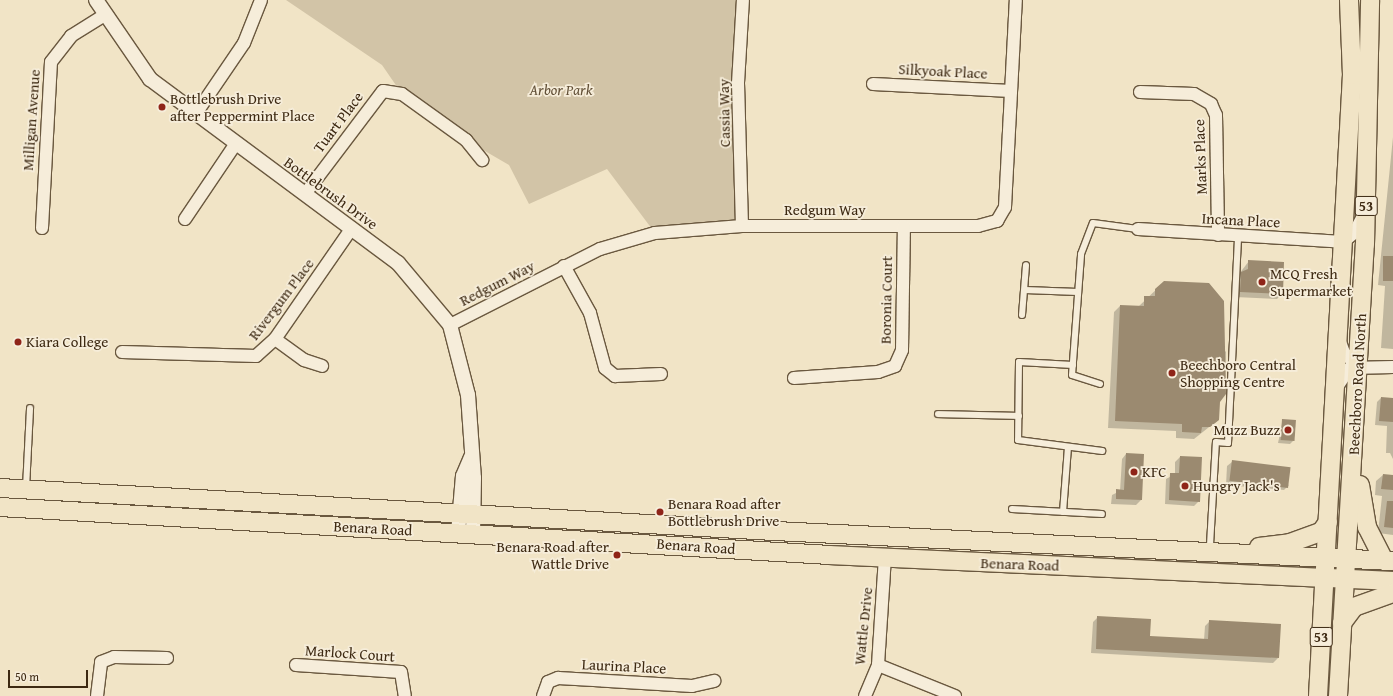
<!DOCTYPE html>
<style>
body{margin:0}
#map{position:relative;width:1393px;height:696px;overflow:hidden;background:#f1e4c6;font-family:"Gentium Book Plus",serif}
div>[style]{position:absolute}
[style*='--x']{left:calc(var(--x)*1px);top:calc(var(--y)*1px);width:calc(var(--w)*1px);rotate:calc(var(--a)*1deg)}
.green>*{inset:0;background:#d2c4a7}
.shadow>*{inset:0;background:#0003}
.building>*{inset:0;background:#9b8a70;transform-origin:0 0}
.roads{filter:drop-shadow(1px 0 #6a583f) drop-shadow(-1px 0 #6a583f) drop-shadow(0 1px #6a583f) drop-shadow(0 -1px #6a583f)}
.service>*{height:6px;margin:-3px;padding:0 3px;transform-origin:3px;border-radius:3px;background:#f6edda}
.minor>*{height:12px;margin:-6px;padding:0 6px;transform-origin:6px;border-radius:6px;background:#f6edda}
.tertiary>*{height:14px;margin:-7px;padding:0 7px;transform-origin:7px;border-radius:7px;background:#f6edda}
.primary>*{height:18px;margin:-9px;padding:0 9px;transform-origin:9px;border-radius:9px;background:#f1e4c6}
.dots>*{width:11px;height:11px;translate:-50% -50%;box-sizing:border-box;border:2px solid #f6edda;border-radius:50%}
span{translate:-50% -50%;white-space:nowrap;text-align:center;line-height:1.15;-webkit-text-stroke:3.5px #f6edda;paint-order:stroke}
.shield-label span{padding:1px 3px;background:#f6edda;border:1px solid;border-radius:3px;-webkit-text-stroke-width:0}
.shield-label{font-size:14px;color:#3d2912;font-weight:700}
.street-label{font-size:15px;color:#3d2912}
.park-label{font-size:15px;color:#625037;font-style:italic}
.poi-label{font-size:15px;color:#3d2912}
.left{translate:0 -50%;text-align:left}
.right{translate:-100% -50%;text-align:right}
.scale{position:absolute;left:8px;top:670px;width:80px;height:18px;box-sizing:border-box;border:2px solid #3d2912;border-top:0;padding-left:5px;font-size:12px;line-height:14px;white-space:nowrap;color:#3d2912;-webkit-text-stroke:3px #f6edda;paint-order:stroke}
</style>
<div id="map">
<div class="green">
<div style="clip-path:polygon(286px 0,743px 0,742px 226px,655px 233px,607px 169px,529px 204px,509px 165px,466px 140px,402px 94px,382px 65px)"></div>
</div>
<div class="shadow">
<div style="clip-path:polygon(1393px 137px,1393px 349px,1381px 348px,1385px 286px,1378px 285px)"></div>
<div style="clip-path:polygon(1249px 261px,1283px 263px,1282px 294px,1277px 299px,1235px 297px,1236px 278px)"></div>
<div style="clip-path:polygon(1164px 282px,1226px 352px,1225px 394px,1219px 402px,1218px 420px,1194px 439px,1176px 438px,1176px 431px,1108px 428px,1114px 312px,1120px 306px,1138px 307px)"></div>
<div style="clip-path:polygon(1381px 398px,1393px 398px,1393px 459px,1390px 453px,1386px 453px,1387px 426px,1375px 425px,1377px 402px)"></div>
<div style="clip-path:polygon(1283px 420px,1293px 441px,1290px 444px,1278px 443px)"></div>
<div style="clip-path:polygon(1126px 454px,1143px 455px,1141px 500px,1136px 505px,1111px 504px,1112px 495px,1120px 491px,1122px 459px)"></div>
<div style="clip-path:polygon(1180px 457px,1199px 501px,1194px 506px,1165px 504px,1166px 479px,1175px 474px,1175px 462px)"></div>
<div style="clip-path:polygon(1232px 462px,1289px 485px,1284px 490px,1226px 485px,1227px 466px)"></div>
<div style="clip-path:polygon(1383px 475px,1393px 476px,1393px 535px,1378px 533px,1382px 496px,1375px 495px,1376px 481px)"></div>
<div style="clip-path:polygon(1098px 617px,1149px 637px,1204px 640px,1205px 626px,1210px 621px,1278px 658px,1273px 663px,1091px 653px,1093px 622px)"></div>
</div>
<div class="building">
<div style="left:1383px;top:256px;width:10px;height:25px"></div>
<div style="clip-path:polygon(1248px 260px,1284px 262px,1283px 294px,1240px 292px,1241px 272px,1248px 269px)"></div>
<div style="clip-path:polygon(1164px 281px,1209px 283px,1224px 301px,1226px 394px,1220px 402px,1219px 420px,1210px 427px,1202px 427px,1201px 433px,1182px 432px,1182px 424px,1115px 421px,1120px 305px,1144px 306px,1144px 296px,1155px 296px,1155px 289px)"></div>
<div style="clip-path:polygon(1381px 397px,1393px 398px,1393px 422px,1379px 421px)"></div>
<div style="left:1282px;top:419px;width:14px;height:21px;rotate:4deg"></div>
<div style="clip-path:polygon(1126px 453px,1144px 454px,1142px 500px,1116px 499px,1116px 489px,1124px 490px)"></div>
<div style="clip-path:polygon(1180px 456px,1202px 457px,1200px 502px,1169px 500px,1170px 473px,1179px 473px)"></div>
<div style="left:1232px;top:460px;width:59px;height:21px;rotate:7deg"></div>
<div style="clip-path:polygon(1383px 474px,1393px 475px,1393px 490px,1381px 489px)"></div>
<div style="clip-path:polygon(1387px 501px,1393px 501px,1393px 528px,1384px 527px)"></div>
<div style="clip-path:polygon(1097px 616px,1151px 619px,1150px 636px,1208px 639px,1209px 620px,1281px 624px,1279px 658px,1096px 649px)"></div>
</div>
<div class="roads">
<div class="service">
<div style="--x:1025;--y:290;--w:53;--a:2.2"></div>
<div style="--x:1022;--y:315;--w:50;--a:-85.4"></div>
<div style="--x:1073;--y:365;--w:54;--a:-176.8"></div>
<div style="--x:1019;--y:362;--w:78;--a:90.7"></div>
<div style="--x:1018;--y:440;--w:85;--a:7.5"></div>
<div style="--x:1100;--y:384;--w:29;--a:-162"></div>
<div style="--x:1072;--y:375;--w:121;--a:-85.7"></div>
<div style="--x:1081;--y:254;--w:33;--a:-69"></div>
<div style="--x:1093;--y:223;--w:45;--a:7.6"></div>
<div style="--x:938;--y:414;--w:81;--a:1.4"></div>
<div style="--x:26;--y:488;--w:80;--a:-87.1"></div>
<div style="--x:1012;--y:509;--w:90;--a:3.2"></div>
<div style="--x:1063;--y:512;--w:65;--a:-85.6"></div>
<div style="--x:1210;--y:545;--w:103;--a:-86.7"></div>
<div style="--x:1216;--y:442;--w:12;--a:5"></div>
<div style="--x:1228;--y:443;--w:207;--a:-87.2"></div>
</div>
<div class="minor">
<div style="--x:873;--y:84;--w:138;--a:2.9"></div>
<div style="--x:1140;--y:92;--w:54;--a:2.1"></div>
<div style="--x:1194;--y:94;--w:20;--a:30"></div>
<div style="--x:1211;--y:104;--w:12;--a:66"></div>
<div style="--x:1216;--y:115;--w:120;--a:89"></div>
<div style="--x:195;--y:115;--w:87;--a:-55.8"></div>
<div style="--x:244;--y:43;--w:46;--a:-68.4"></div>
<div style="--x:305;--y:194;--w:129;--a:-52.9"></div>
<div style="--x:383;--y:91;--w:19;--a:9"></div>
<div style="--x:402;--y:94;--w:79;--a:35.7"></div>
<div style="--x:466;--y:140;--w:26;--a:51"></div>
<div style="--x:185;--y:219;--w:89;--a:-56"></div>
<div style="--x:742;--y:226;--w:143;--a:-91.6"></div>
<div style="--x:738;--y:83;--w:83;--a:-86.6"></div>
<div style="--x:42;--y:228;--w:166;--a:-86.9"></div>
<div style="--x:51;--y:62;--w:33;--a:-52"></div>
<div style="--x:71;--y:36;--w:39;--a:-32"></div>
<div style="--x:1138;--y:229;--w:205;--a:3.6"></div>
<div style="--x:1343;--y:242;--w:14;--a:-39"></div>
<div style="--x:1354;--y:233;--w:21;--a:-62"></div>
<div style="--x:564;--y:266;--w:54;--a:61"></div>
<div style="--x:590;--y:313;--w:57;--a:74.7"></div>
<div style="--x:605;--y:368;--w:13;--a:39"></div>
<div style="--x:615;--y:376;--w:46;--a:-2.5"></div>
<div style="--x:450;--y:325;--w:168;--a:-26.9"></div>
<div style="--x:600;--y:249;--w:57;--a:-16.2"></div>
<div style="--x:655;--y:233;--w:87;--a:-4.6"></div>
<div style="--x:742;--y:226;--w:236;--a:0"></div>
<div style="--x:978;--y:226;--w:20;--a:-15"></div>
<div style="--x:997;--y:221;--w:16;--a:-60"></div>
<div style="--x:1005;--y:207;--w:207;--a:-87"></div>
<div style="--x:275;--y:339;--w:36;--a:36"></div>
<div style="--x:304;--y:360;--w:19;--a:18"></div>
<div style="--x:1339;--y:339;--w:15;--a:70"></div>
<div style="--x:1344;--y:353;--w:18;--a:43"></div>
<div style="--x:122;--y:352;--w:134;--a:1.7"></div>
<div style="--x:256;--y:356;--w:25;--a:-42"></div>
<div style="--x:275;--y:339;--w:135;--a:-55.3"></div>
<div style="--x:794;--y:378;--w:84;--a:-4.1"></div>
<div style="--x:878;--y:372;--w:18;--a:-19"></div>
<div style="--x:895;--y:366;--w:17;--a:-66"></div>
<div style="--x:902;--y:350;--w:124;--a:-89.1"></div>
<div style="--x:1337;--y:387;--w:23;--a:-56"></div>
<div style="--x:1350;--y:368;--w:43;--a:-1.3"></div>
<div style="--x:296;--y:665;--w:105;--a:3.8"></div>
<div style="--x:401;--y:672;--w:24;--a:81"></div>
<div style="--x:878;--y:665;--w:83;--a:21.9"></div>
<div style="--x:97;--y:696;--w:34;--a:-83"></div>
<div style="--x:101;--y:662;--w:14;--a:-21"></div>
<div style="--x:114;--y:657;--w:53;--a:1.1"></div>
<div style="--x:543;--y:696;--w:15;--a:-70"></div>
<div style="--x:548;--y:682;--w:11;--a:-22"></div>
<div style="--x:558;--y:678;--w:134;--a:3.4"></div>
<div style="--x:692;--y:686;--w:23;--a:-13"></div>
<div style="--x:865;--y:696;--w:34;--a:-67"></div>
<div style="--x:878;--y:665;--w:107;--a:-86.3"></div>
</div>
<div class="tertiary">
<div style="--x:96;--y:0;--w:96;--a:55.6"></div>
<div style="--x:150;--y:79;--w:309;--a:36.6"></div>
<div style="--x:398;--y:263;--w:81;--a:50"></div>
<div style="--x:450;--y:325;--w:72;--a:75.6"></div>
<div style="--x:468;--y:395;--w:83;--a:85.9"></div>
<div style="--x:474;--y:478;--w:55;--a:91"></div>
<div style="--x:458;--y:533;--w:57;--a:-85"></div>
<div style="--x:463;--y:476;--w:21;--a:-67"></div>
</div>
<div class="primary">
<div style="--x:1360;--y:485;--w:43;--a:80.5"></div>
<div style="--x:1367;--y:527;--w:38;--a:63"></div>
<div style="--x:0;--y:488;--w:776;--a:3.18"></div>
<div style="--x:775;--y:531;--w:619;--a:2.78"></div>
<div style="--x:0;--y:507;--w:830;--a:3.31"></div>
<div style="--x:829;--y:555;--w:565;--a:2.64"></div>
<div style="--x:1259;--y:547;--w:31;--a:-7"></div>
<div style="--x:1290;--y:543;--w:33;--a:-20"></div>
<div style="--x:1321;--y:532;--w:12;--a:-55"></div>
<div style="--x:1342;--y:623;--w:20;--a:-53"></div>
<div style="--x:1354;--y:607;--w:41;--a:-19.7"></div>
<div style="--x:1318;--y:696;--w:622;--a:-86.87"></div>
<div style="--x:1352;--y:75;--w:75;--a:-92.3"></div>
<div style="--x:1338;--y:696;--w:453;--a:-86.6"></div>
<div style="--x:1365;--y:244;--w:244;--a:-88.8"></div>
</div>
</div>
<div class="dots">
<div style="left:162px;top:107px;background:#8f2418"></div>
<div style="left:1262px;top:282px;background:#8f2418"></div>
<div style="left:18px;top:342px;background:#8f2418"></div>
<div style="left:1172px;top:373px;background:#8f2418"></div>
<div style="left:1288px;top:430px;background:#8f2418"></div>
<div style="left:1134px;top:472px;background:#8f2418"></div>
<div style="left:1185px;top:486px;background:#8f2418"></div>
<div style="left:660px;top:512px;background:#8f2418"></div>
<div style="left:617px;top:555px;background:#8f2418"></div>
</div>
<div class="shield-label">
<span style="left:1366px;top:206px">53</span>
<span style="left:1321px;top:637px">53</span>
</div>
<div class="street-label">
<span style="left:943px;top:71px;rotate:3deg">Silkyoak Place</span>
<span style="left:724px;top:113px;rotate:-91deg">Cassia Way</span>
<span style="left:31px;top:120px;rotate:-86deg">Milligan Avenue</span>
<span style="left:338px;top:122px;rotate:-53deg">Tuart Place</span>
<span style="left:1200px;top:157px;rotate:-92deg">Marks Place</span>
<span style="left:331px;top:193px;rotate:36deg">Bottlebrush Drive</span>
<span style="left:825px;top:210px">Redgum Way</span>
<span style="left:1241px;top:220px;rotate:3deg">Incana Place</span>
<span style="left:497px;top:283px;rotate:-27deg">Redgum Way</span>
<span style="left:281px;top:299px;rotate:-53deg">Rivergum Place</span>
<span style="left:886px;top:300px;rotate:-89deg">Boronia Court</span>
<span style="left:1357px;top:384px;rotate:-87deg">Beechboro Road North</span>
<span style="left:373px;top:528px;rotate:3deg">Benara Road</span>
<span style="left:696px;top:546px;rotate:4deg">Benara Road</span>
<span style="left:1020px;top:564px;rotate:2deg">Benara Road</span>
<span style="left:863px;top:626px;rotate:-84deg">Wattle Drive</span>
<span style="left:350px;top:653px;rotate:4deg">Marlock Court</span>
<span style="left:624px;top:666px;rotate:3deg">Laurina Place</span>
</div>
<div class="park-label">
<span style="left:561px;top:90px">Arbor Park</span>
</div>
<div class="poi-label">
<span class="left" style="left:170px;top:107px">Bottlebrush Drive<br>after Peppermint Place</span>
<span class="left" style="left:1270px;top:282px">MCQ Fresh<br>Supermarket</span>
<span class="left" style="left:26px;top:342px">Kiara College</span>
<span class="left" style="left:1180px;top:373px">Beechboro Central<br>Shopping Centre</span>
<span class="right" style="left:1280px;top:430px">Muzz Buzz</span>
<span class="left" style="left:1142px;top:472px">KFC</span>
<span class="left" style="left:1193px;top:486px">Hungry Jack's</span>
<span class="left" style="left:668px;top:512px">Benara Road after<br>Bottlebrush Drive</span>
<span class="right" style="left:609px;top:555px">Benara Road after<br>Wattle Drive</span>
</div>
<div class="scale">50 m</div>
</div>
